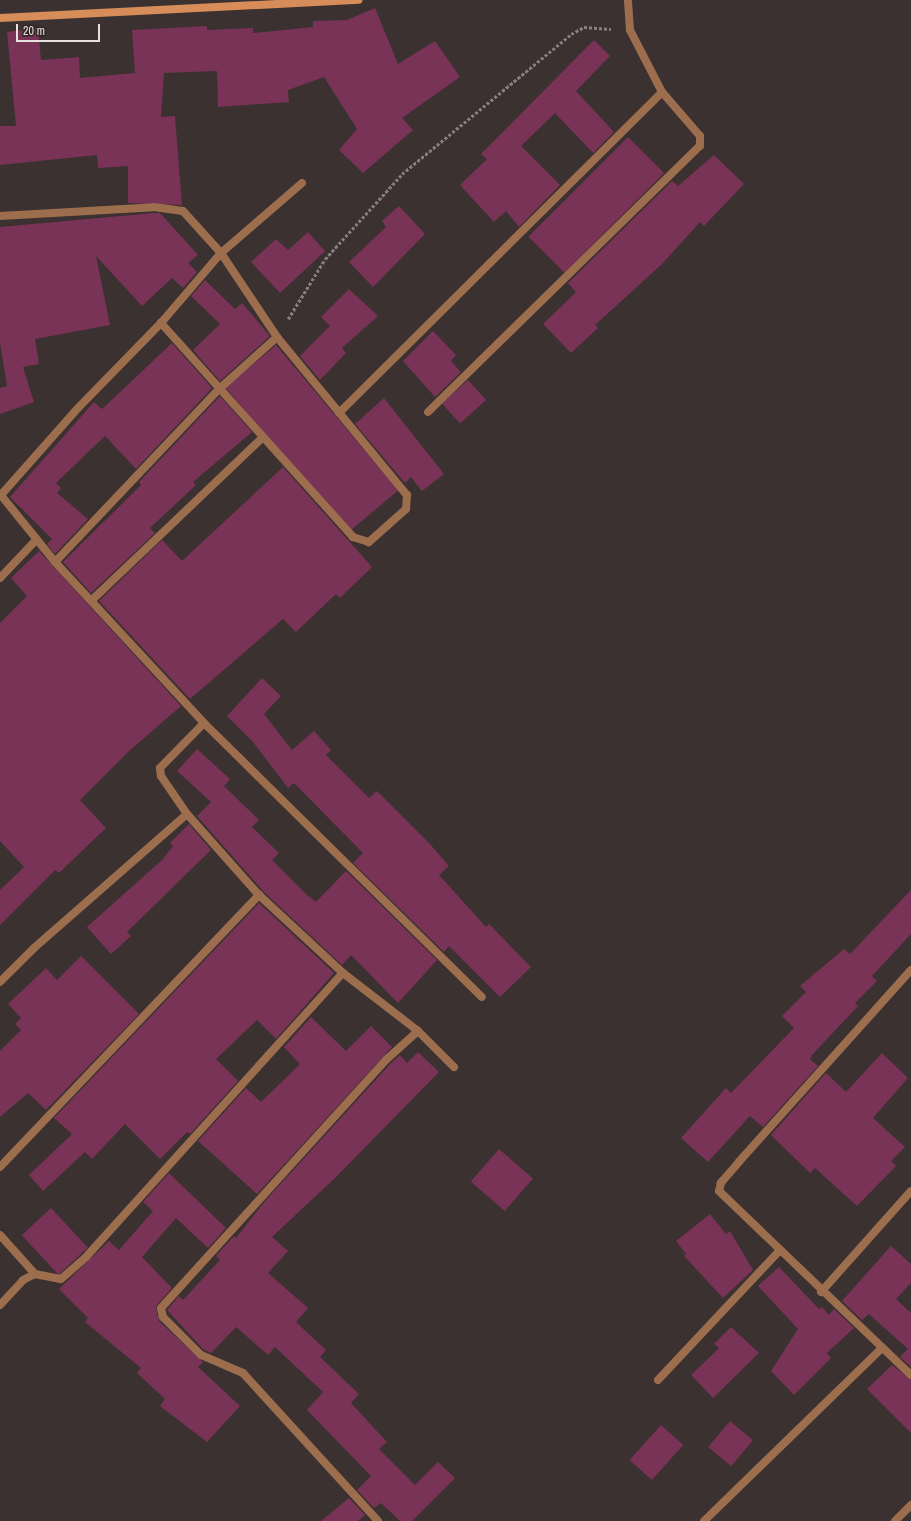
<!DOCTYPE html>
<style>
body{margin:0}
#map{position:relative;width:911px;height:1521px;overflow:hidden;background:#3b3130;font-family:"Archivo Narrow",sans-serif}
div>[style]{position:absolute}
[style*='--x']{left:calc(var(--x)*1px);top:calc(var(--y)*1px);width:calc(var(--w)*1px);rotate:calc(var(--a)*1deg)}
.building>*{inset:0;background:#783356;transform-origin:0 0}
.path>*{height:2.5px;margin-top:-1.25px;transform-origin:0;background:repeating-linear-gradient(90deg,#877f7e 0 3px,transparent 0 5px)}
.street>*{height:8px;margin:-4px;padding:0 4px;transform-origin:4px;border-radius:4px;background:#9c6e4e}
.secondary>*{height:8px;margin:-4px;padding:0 4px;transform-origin:4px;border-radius:4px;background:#d68d59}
span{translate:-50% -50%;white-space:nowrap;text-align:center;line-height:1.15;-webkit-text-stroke:3px #312726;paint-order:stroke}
.scale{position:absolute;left:16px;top:24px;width:84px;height:18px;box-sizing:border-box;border:2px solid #e7e1e0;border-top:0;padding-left:5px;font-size:12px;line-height:14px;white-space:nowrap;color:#e7e1e0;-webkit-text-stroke:3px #312726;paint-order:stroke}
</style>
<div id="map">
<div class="building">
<div style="clip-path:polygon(375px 8px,398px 64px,435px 41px,460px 77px,402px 118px,413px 130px,363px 173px,339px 150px,357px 129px,324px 77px,288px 90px,289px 102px,218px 107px,217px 71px,164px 73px,161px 117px,175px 116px,182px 205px,128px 203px,128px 166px,98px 168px,97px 155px,0 165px,0 126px,16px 126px,7px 32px,38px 28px,41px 60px,79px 57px,80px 78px,135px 73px,132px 30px,207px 26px,207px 30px,253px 28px,253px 33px,313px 27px,313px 21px,347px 20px)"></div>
<div style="clip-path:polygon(594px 40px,610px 56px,576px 91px,614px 132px,593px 153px,555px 113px,521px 146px,560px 185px,519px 227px,506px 211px,494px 222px,460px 185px,487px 159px,481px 154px)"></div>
<div style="left:628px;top:137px;width:51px;height:141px;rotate:45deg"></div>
<div style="clip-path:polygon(714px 155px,744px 184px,704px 226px,700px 222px,662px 264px,595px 325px,598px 328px,571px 353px,543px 324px,576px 292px,568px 283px,672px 181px,678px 186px)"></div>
<div style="clip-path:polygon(399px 206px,425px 234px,373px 287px,349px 262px,386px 227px,382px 221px)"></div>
<div style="clip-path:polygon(154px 213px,160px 213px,198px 255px,188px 263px,197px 272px,183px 288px,172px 278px,142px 306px,96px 256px,110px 325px,35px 339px,39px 364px,23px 367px,34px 402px,0 414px,0 388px,7px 386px,0 343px,0 227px)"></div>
<div style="clip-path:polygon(308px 232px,325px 251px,280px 293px,251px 262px,276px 239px,288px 250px)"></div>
<div style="clip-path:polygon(205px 280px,235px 309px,242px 303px,270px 336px,220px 381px,193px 350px,220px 324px,191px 296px)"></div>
<div style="clip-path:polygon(349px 289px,378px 316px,342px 348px,346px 353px,320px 380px,300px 356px,330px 326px,321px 317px)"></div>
<div style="clip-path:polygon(433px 331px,456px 355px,451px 361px,461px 372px,435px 397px,403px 361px)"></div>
<div style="clip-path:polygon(172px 343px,212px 388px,136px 469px,105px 436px,56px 483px,61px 488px,57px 493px,88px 519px,55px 554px,47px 544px,52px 539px,10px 497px,94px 402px,102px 409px)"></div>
<div style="left:276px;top:345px;width:190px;height:66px;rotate:50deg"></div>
<div style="left:468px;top:380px;width:27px;height:35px;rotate:48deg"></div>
<div style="clip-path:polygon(220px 396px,252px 432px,193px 482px,196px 485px,150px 528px,155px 533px,91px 593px,63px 562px,141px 485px,139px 482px)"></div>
<div style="clip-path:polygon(384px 398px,444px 474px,422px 491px,411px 477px,405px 483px,355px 424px)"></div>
<div style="clip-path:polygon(283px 467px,372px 567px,340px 598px,336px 594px,296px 632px,283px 619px,190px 699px,99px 601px,162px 540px,182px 561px)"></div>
<div style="clip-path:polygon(39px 551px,181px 706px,128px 752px,80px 800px,106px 828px,59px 873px,55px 870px,0 925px,0 890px,24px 867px,0 841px,0 623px,27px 596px,11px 578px)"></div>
<div style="clip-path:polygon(262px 678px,281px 696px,264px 714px,292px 750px,314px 731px,331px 750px,326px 755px,369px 798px,377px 791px,430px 844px,449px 866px,439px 875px,486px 927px,489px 924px,531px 967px,500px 997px,449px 946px,444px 952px,353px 863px,363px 853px,294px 783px,288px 788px,253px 742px,227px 716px)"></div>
<div style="clip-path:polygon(197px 749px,230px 779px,224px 786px,259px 820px,252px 827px,279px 853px,272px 860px,307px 895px,316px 902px,346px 871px,437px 960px,398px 1003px,351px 955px,342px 965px,263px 891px,197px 816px,211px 802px,177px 771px)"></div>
<div style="clip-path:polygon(189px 824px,211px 850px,127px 932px,131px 936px,111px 954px,87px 927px,162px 860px,173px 846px,170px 843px)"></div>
<div style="clip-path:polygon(911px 890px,911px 934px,872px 976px,877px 981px,855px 1003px,858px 1006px,812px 1055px,810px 1059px,818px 1066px,763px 1127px,750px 1116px,708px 1162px,681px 1138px,726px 1088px,731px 1093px,794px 1028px,782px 1016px,806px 992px,800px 986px,844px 949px,850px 954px)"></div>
<div style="clip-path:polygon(259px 903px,334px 973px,276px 1039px,257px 1020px,216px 1059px,238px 1081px,190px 1134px,187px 1132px,160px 1159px,125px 1124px,92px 1159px,85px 1152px,43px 1191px,29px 1175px,72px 1134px,54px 1118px)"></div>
<div style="clip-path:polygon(81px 956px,139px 1014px,46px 1110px,28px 1093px,0 1117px,0 1051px,21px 1030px,15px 1024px,21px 1018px,8px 1004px,46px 968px,57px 980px)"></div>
<div style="clip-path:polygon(311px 1017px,346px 1051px,371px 1026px,392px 1047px,257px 1194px,198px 1141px,246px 1088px,261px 1102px,300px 1064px,284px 1047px)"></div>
<div style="clip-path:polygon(418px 1052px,439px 1072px,335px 1178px,272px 1237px,288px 1251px,268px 1273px,308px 1308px,296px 1322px,326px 1350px,320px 1357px,359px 1394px,351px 1403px,387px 1442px,379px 1449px,415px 1485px,438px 1462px,455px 1478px,412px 1521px,400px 1521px,381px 1503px,374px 1508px,357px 1490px,371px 1476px,307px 1410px,323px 1392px,275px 1347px,268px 1355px,236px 1327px,211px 1353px,204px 1350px,167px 1310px,179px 1296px,183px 1300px,220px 1260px,216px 1256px,234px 1236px,236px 1238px,265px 1201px,391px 1063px,400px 1055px,407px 1063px)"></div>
<div style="clip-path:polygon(882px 1053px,908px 1078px,873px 1118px,905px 1147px,891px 1161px,896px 1166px,857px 1206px,815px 1168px,810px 1173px,771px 1135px,826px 1073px,846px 1092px)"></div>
<div style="left:499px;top:1149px;width:45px;height:43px;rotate:41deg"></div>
<div style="clip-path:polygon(169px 1173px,226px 1228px,208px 1248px,176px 1218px,142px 1257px,172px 1288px,156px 1306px,159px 1321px,203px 1362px,198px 1367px,240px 1406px,207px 1442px,160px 1406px,165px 1399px,137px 1373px,141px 1368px,85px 1322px,88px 1318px,59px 1289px,109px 1241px,119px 1250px,153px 1211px,143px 1202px)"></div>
<div style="left:51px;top:1208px;width:54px;height:40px;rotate:47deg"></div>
<div style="clip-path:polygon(710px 1214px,726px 1234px,730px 1231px,753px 1270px,723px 1298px,684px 1256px,686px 1254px,676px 1241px)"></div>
<div style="clip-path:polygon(891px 1246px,911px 1264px,911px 1283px,896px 1299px,911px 1313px,911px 1367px,900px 1357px,908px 1349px,869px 1314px,862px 1320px,842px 1301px)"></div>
<div style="clip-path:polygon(779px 1267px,819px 1309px,822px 1307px,829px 1315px,834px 1309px,854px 1328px,827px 1353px,831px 1358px,794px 1395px,771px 1371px,798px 1329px,758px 1286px)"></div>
<div style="clip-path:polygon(731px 1327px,759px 1353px,713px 1398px,691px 1375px,719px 1348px,714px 1344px)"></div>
<div style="clip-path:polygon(892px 1365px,911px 1380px,911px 1433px,867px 1389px)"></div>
<div style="left:730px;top:1421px;width:30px;height:34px;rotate:40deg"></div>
<div style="left:661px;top:1425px;width:30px;height:47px;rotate:42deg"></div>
<div style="clip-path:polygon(349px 1498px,365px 1515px,358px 1521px,321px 1521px)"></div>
</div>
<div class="path">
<div style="--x:288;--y:319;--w:70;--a:-58.3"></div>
<div style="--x:325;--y:259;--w:115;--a:-47.8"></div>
<div style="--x:402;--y:174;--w:219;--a:-39.6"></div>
<div style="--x:571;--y:34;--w:15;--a:-28"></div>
<div style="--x:584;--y:27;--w:27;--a:4"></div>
</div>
<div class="street">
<div style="--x:0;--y:216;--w:154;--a:-3.3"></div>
<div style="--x:154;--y:207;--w:29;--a:8"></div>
<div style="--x:183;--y:211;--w:57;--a:47.9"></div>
<div style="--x:221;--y:253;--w:101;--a:56.3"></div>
<div style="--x:277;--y:337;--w:205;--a:50.6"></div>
<div style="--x:407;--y:495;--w:14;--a:94"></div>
<div style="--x:406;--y:509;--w:50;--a:138.3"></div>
<div style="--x:369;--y:542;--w:17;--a:-163"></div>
<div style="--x:353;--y:537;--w:288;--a:-131.9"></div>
<div style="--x:428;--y:412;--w:380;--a:-44.4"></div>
<div style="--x:700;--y:146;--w:10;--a:-90"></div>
<div style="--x:700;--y:136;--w:58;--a:-130.8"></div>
<div style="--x:339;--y:413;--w:455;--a:-44.8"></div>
<div style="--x:662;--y:92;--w:70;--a:-117.3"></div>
<div style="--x:630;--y:30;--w:30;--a:-94"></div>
<div style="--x:0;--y:494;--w:87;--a:51"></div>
<div style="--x:55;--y:562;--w:219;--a:47.2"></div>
<div style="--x:204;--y:723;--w:390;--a:44.6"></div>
<div style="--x:1;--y:495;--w:116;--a:-48.5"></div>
<div style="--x:78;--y:408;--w:119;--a:-45.7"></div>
<div style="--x:161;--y:323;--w:92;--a:-49.4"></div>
<div style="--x:221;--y:253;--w:107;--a:-40.8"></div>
<div style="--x:55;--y:562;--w:238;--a:-46.5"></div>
<div style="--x:219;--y:389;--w:78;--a:-41.9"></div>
<div style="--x:0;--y:578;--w:52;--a:-46.5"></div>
<div style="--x:92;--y:600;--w:235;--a:-43.6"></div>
<div style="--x:204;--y:723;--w:63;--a:134.4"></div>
<div style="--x:160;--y:768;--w:8;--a:83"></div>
<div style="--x:161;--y:776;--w:46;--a:55.6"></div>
<div style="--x:187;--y:814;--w:108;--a:48.4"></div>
<div style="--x:259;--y:895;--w:115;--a:42.9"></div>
<div style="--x:343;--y:973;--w:95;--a:37.7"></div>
<div style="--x:418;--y:1031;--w:51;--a:45"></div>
<div style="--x:911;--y:970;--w:258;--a:131.9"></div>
<div style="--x:739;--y:1162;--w:28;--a:131"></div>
<div style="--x:721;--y:1183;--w:8;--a:104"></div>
<div style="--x:719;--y:1191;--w:266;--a:43.8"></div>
<div style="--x:0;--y:982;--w:48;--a:-45"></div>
<div style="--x:34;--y:948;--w:203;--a:-41.2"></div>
<div style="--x:0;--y:1167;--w:376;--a:-46.4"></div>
<div style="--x:0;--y:1235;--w:52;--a:48.1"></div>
<div style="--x:821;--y:1292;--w:135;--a:-48.3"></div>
<div style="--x:0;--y:1305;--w:34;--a:-47"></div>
<div style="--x:23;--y:1280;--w:13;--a:-27"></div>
<div style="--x:35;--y:1274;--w:26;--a:11"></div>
<div style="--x:61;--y:1279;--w:33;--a:-41"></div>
<div style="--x:86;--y:1257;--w:383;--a:-47.9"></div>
<div style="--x:658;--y:1380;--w:177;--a:-46.8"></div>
<div style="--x:378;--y:1521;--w:200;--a:-132.4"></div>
<div style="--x:243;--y:1373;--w:46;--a:-156.8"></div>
<div style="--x:201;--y:1355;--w:54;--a:-135"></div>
<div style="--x:163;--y:1317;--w:9;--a:-103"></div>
<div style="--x:161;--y:1308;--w:336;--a:-47.8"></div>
<div style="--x:387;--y:1059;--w:42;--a:-42.1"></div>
<div style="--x:704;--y:1521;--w:247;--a:-44.2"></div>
<div style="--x:895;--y:1521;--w:23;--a:-45"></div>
</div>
<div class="secondary">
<div style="--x:0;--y:18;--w:359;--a:-2.9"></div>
</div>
<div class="scale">20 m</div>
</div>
